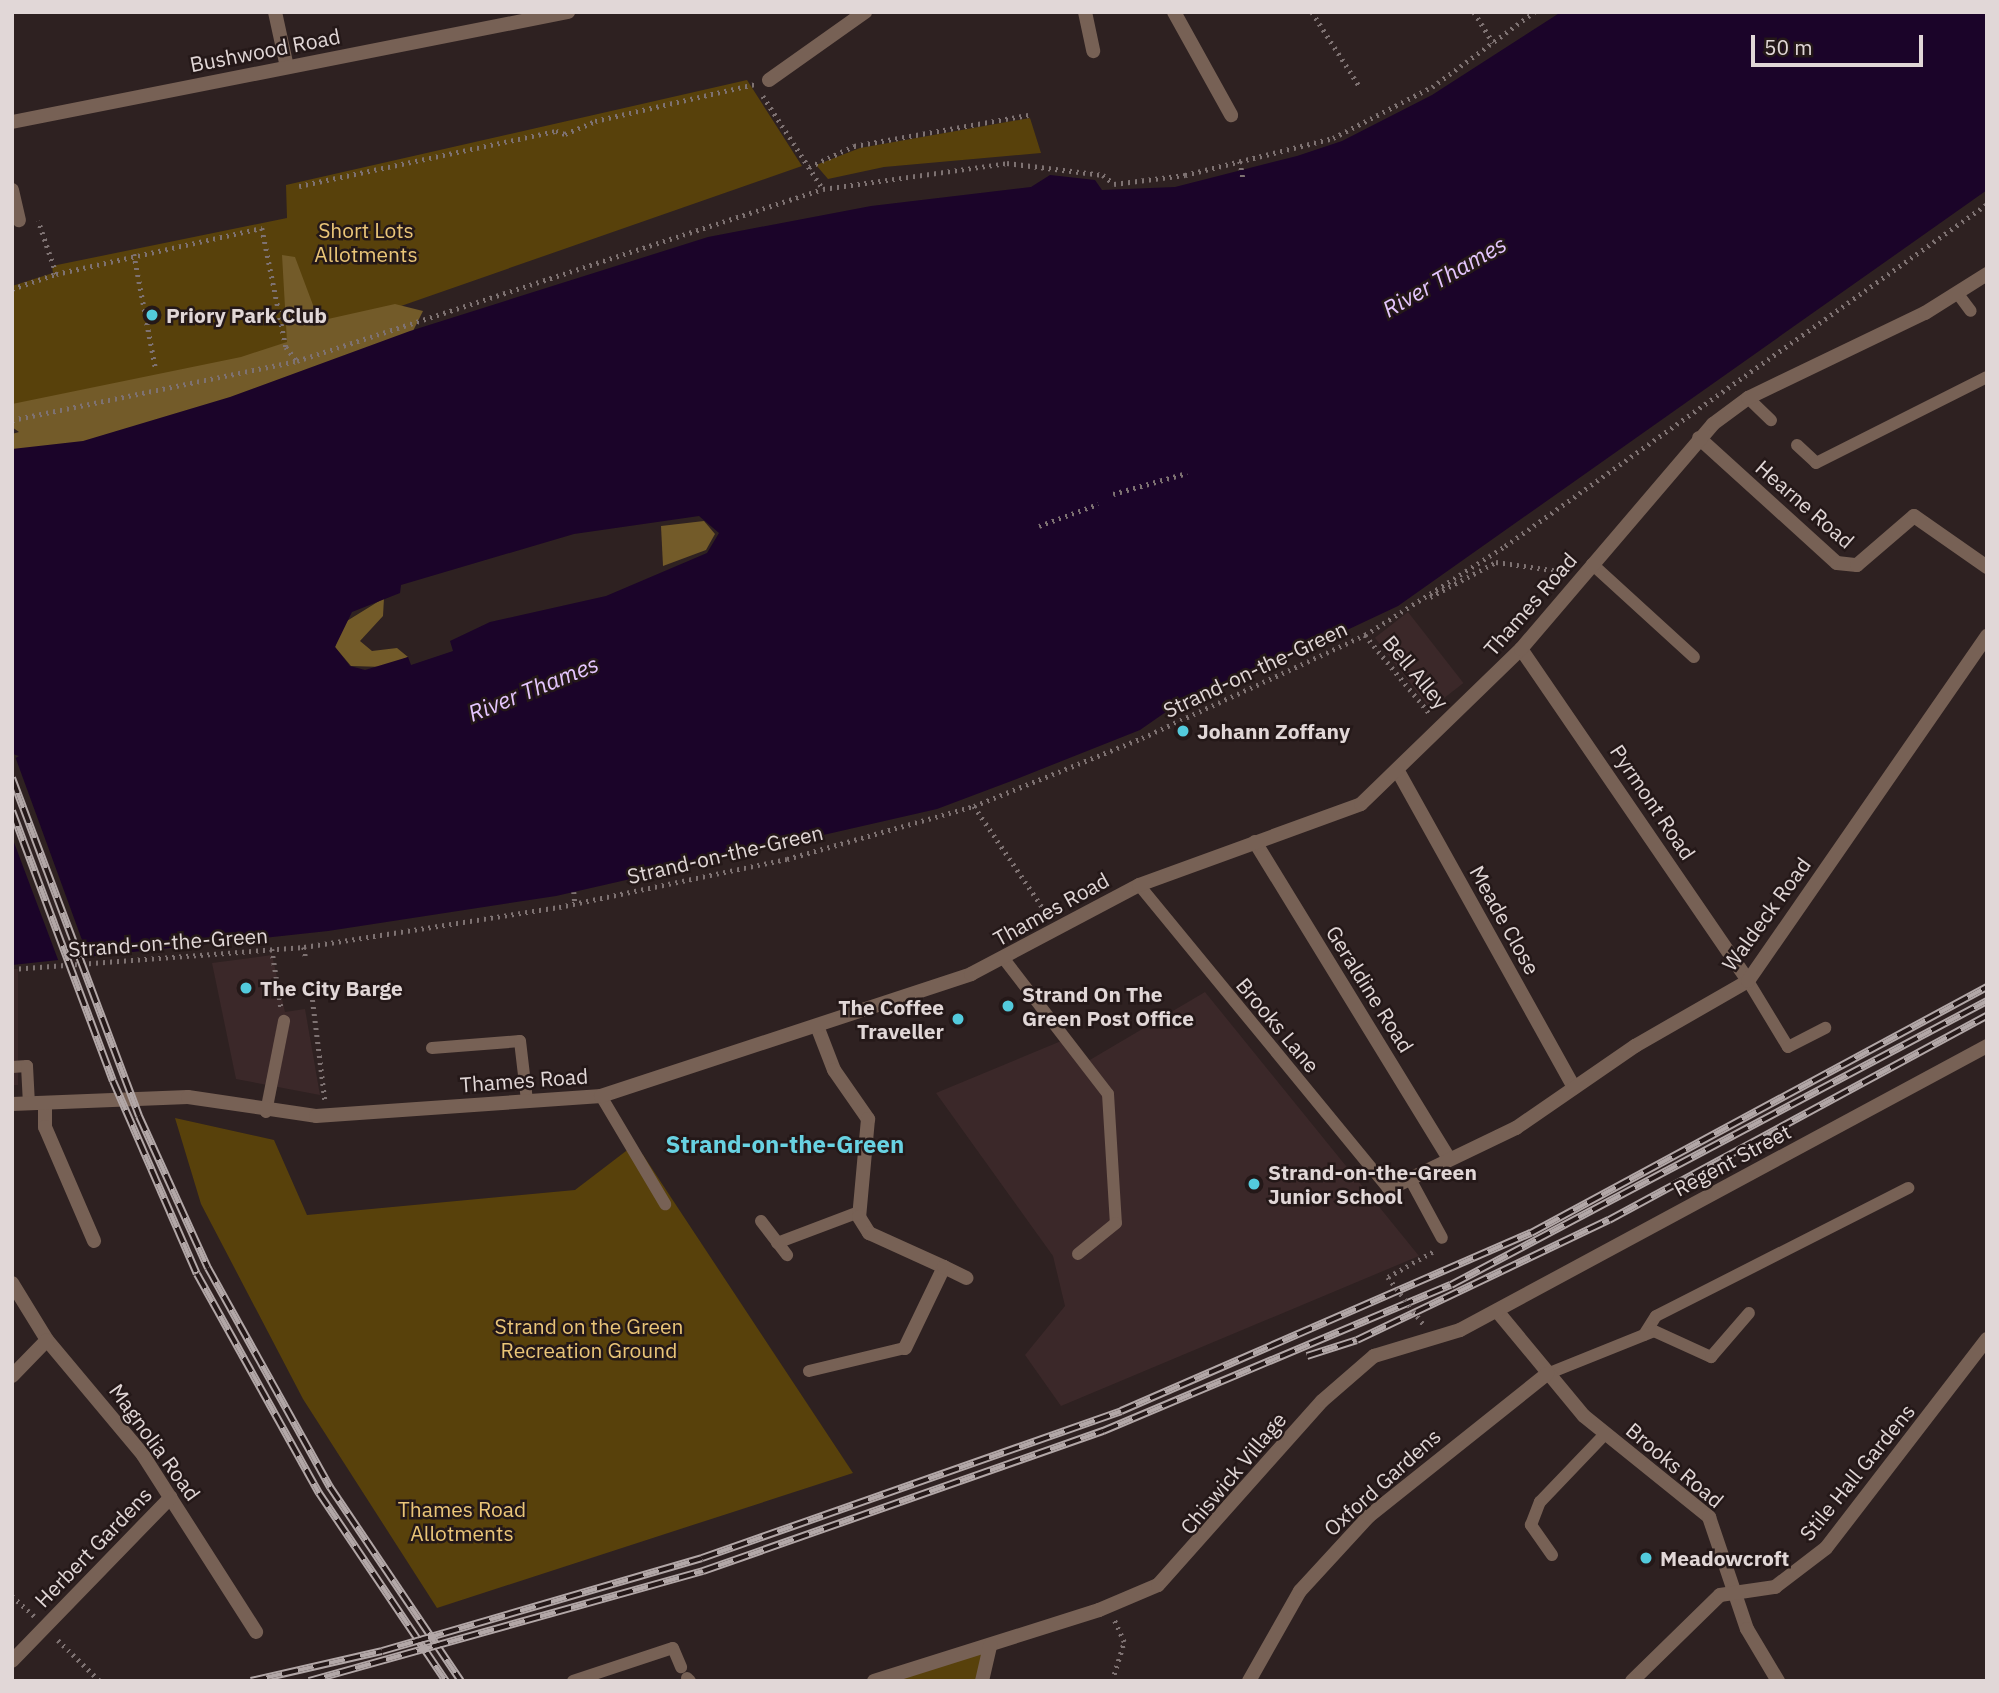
<!DOCTYPE html>
<style>
body{margin:0}
#map{position:relative;width:1999px;height:1693px;overflow:hidden;background:#2e2121;font-family:"IBM Plex Sans",sans-serif}
div>[style]{position:absolute}
[style*='--x']{left:calc(var(--x)*1px);top:calc(var(--y)*1px);width:calc(var(--w)*1px);rotate:calc(var(--a)*1deg)}
.built>*{inset:0;background:#3b2829;transform-origin:0 0}
.green>*{inset:0;background:#58410b}
.forest>*{inset:0;background:#735b29}
.water>*{inset:0;background:#1b0429}
.pier>*{inset:0;background:#2e2121}
.path>*{height:4.5px;margin-top:-2.25px;transform-origin:0;background:repeating-linear-gradient(90deg,#7e7272 0 2px,transparent 0 7px)}
.service>*{height:12px;margin:-6px;padding:0 6px;transform-origin:6px;border-radius:6px;background:#776155}
.minor>*{height:14px;margin:-7px;padding:0 7px;transform-origin:7px;border-radius:7px;background:#776155}
.rail>*{height:8px;margin-top:-4px;transform-origin:0;background:repeating-linear-gradient(90deg,#241818 0 16px,#b2a7a7 0 32px);box-sizing:border-box;border-block:2px solid #b2a7a7}
.path-bridge>*{height:4.5px;margin-top:-2.25px;transform-origin:0;background:repeating-linear-gradient(90deg,#7e7272 0 2px,transparent 0 7px)}
.dots>*{width:19px;height:19px;translate:-50% -50%;box-sizing:border-box;border:4px solid #241818;border-radius:50%}
span{translate:-50% -50%;white-space:nowrap;text-align:center;line-height:1.15;-webkit-text-stroke:5px #241818;paint-order:stroke}
.street-label{font-size:21px;color:#e1d7d7}
.park-label{font-size:21px;color:#eac578}
.poi-label{font-size:21px;color:#e1d7d7;font-weight:700}
.left{translate:0 -50%;text-align:left}
.right{translate:-100% -50%;text-align:right}
.water-label{font-size:23px;color:#e5c6fe;font-style:italic}
.quarter-label{font-size:24px;color:#68d2e2;font-weight:700}
.frame{position:absolute;inset:0;border:14px solid #e1d7d7;pointer-events:none}
.scale{position:absolute;left:1751px;top:35px;width:172px;height:32px;box-sizing:border-box;border:4px solid #e1d7d7;border-top:0;padding-left:9px;font-size:21px;line-height:24px;white-space:nowrap;color:#e1d7d7;-webkit-text-stroke:5px #241818;paint-order:stroke}
</style>
<div id="map">
<div class="built">
<div style="left:1408px;top:612px;width:90px;height:42px;rotate:52deg"></div>
<div style="clip-path:polygon(272px 955px,285px 1012px,305px 1009px,320px 1095px,236px 1079px,212px 963px)"></div>
<div style="left:12px;top:969px;width:6px;height:116px"></div>
<div style="clip-path:polygon(1205px 992px,1419px 1256px,1061px 1406px,1025px 1355px,1065px 1306px,1053px 1256px,936px 1093px,1066px 1039px,1083px 1064px)"></div>
</div>
<div class="green">
<div style="clip-path:polygon(747px 80px,802px 166px,203px 375px,12px 412px,12px 286px,53px 273px,52px 266px,287px 218px,286px 185px)"></div>
<div style="clip-path:polygon(1030px 118px,1041px 153px,884px 167px,828px 179px,816px 165px,860px 148px)"></div>
<div style="clip-path:polygon(175px 1118px,274px 1140px,307px 1215px,575px 1190px,630px 1148px,643px 1155px,853px 1473px,437px 1608px,303px 1399px,201px 1204px)"></div>
<div style="clip-path:polygon(987px 1642px,978px 1681px,861px 1681px)"></div>
</div>
<div class="forest">
<div style="clip-path:polygon(282px 255px,295px 257px,319px 321px,395px 304px,423px 311px,409px 339px,319px 385px,12px 461px,12px 434px,19px 432px,12px 427px,12px 404px,241px 357px,287px 342px)"></div>
<div style="clip-path:polygon(704px 521px,715px 534px,706px 550px,663px 566px,661px 526px)"></div>
<div style="clip-path:polygon(384px 598px,383px 616px,360px 641px,372px 651px,397px 648px,408px 657px,384px 667px,351px 666px,335px 647px,342px 624px)"></div>
</div>
<div class="water">
<div style="clip-path:polygon(evenodd,1561px 12px,1987px 12px,1987px 190px,1398px 606px,1192px 703px,1173px 707px,1140px 730px,1014px 780px,937px 809px,556px 896px,328px 931px,12px 965px,12px 760px,19px 756px,12px 754px,12px 449px,83px 441px,230px 397px,410px 331px,708px 237px,871px 206px,1031px 187px,1050px 175px,1095px 180px,1102px 190px,1175px 187px,1297px 156px,1342px 141px,1432px 95px,1561px 12px,699px 516px,719px 533px,707px 553px,606px 596px,490px 622px,450px 641px,453px 651px,411px 665px,408px 657px,365px 670px,350px 666px,335px 647px,352px 612px,400px 593px,401px 585px,574px 534px,699px 516px)"></div>
</div>
<div class="pier">
<div style="clip-path:polygon(12px 748px,90px 962px,60px 965px,12px 837px)"></div>
</div>
<div class="path">
<div style="--x:1312;--y:12;--w:89;--a:57.4"></div>
<div style="--x:1474;--y:12;--w:36;--a:58"></div>
<div style="--x:763;--y:96;--w:111;--a:57.2"></div>
<div style="--x:1240;--y:161;--w:17;--a:80"></div>
<div style="--x:809;--y:167;--w:50;--a:-25"></div>
<div style="--x:854;--y:146;--w:177;--a:-10.1"></div>
<div style="--x:299;--y:186;--w:263;--a:-12.1"></div>
<div style="--x:556;--y:131;--w:9;--a:18"></div>
<div style="--x:565;--y:134;--w:33;--a:-23"></div>
<div style="--x:595;--y:121;--w:164;--a:-13"></div>
<div style="--x:134;--y:254;--w:118;--a:79.3"></div>
<div style="--x:56;--y:274;--w:211;--a:-12.6"></div>
<div style="--x:262;--y:228;--w:121;--a:78.6"></div>
<div style="--x:286;--y:347;--w:18;--a:52"></div>
<div style="--x:12;--y:289;--w:46;--a:-18.8"></div>
<div style="--x:56;--y:274;--w:56;--a:-108.8"></div>
<div style="--x:12;--y:420;--w:291;--a:-11.7"></div>
<div style="--x:297;--y:361;--w:553;--a:-18.11"></div>
<div style="--x:823;--y:189;--w:186;--a:-8"></div>
<div style="--x:1007;--y:163;--w:97;--a:7.1"></div>
<div style="--x:1103;--y:175;--w:14;--a:39"></div>
<div style="--x:1114;--y:184;--w:72;--a:-7.2"></div>
<div style="--x:1185;--y:175;--w:153;--a:-14"></div>
<div style="--x:1333;--y:138;--w:111;--a:-27.3"></div>
<div style="--x:1432;--y:87;--w:127;--a:-36.3"></div>
<div style="--x:1113;--y:494;--w:77;--a:-15.8"></div>
<div style="--x:1039;--y:526;--w:63;--a:-20.4"></div>
<div style="--x:1430;--y:597;--w:75;--a:-27.9"></div>
<div style="--x:1496;--y:562;--w:71;--a:8.1"></div>
<div style="--x:1365;--y:635;--w:104;--a:50.5"></div>
<div style="--x:974;--y:806;--w:130;--a:55.9"></div>
<div style="--x:574;--y:892;--w:11;--a:85"></div>
<div style="--x:304;--y:947;--w:13;--a:81"></div>
<div style="--x:272;--y:949;--w:59;--a:81.2"></div>
<div style="--x:12;--y:969;--w:293;--a:-4.3"></div>
<div style="--x:304;--y:947;--w:258;--a:-8.9"></div>
<div style="--x:559;--y:907;--w:233;--a:-11.9"></div>
<div style="--x:787;--y:859;--w:194;--a:-15.8"></div>
<div style="--x:974;--y:806;--w:181;--a:-22"></div>
<div style="--x:1142;--y:738;--w:246;--a:-24.8"></div>
<div style="--x:1365;--y:635;--w:166;--a:-32.4"></div>
<div style="--x:1505;--y:546;--w:591;--a:-35.36"></div>
<div style="--x:311;--y:986;--w:115;--a:83"></div>
<div style="--x:1388;--y:1277;--w:53;--a:-29.5"></div>
<div style="--x:12;--y:1596;--w:30;--a:42"></div>
<div style="--x:58;--y:1640;--w:59;--a:44.3"></div>
<div style="--x:1112;--y:1681;--w:41;--a:-72.9"></div>
<div style="--x:1124;--y:1642;--w:24;--a:-114"></div>
</div>
<div class="service">
<div style="--x:1958;--y:294;--w:21;--a:53"></div>
<div style="--x:1748;--y:398;--w:32;--a:44"></div>
<div style="--x:1797;--y:445;--w:26;--a:43"></div>
<div style="--x:1816;--y:463;--w:191;--a:-26.7"></div>
<div style="--x:1592;--y:564;--w:138;--a:42.4"></div>
<div style="--x:1139;--y:885;--w:394;--a:50.6"></div>
<div style="--x:1004;--y:959;--w:170;--a:52.4"></div>
<div style="--x:1108;--y:1094;--w:129;--a:86.5"></div>
<div style="--x:1116;--y:1223;--w:49;--a:140.8"></div>
<div style="--x:1748;--y:981;--w:77;--a:58.8"></div>
<div style="--x:1788;--y:1047;--w:42;--a:-27.2"></div>
<div style="--x:432;--y:1048;--w:88;--a:-4.5"></div>
<div style="--x:520;--y:1041;--w:60;--a:83.3"></div>
<div style="--x:12;--y:1067;--w:15;--a:-4"></div>
<div style="--x:27;--y:1066;--w:37;--a:87"></div>
<div style="--x:601;--y:1096;--w:126;--a:59.3"></div>
<div style="--x:266;--y:1112;--w:93;--a:-78.8"></div>
<div style="--x:1409;--y:1177;--w:69;--a:61.6"></div>
<div style="--x:761;--y:1221;--w:43;--a:52.6"></div>
<div style="--x:777;--y:1243;--w:88;--a:-20.7"></div>
<div style="--x:1644;--y:1335;--w:22;--a:-58"></div>
<div style="--x:1656;--y:1316;--w:283;--a:-26.9"></div>
<div style="--x:809;--y:1371;--w:99;--a:-13.5"></div>
<div style="--x:1547;--y:1374;--w:115;--a:-21.9"></div>
<div style="--x:1654;--y:1331;--w:63;--a:24.5"></div>
<div style="--x:1711;--y:1357;--w:58;--a:-49.2"></div>
<div style="--x:1552;--y:1555;--w:37;--a:-125"></div>
<div style="--x:1531;--y:1525;--w:25;--a:-69"></div>
<div style="--x:1540;--y:1502;--w:94;--a:-46.3"></div>
<div style="--x:687;--y:1678;--w:4;--a:45"></div>
<div style="--x:573;--y:1681;--w:105;--a:-18.3"></div>
<div style="--x:673;--y:1648;--w:21;--a:67"></div>
</div>
<div class="minor">
<div style="--x:275;--y:12;--w:56;--a:77.7"></div>
<div style="--x:1085;--y:12;--w:40;--a:78"></div>
<div style="--x:1174;--y:12;--w:118;--a:61"></div>
<div style="--x:769;--y:80;--w:118;--a:-35.3"></div>
<div style="--x:12;--y:122;--w:567;--a:-11.19"></div>
<div style="--x:12;--y:190;--w:31;--a:77"></div>
<div style="--x:1699;--y:438;--w:186;--a:42.2"></div>
<div style="--x:1837;--y:563;--w:20;--a:6"></div>
<div style="--x:1857;--y:565;--w:75;--a:-40.7"></div>
<div style="--x:1914;--y:516;--w:89;--a:34.9"></div>
<div style="--x:1521;--y:649;--w:402;--a:55.6"></div>
<div style="--x:1399;--y:773;--w:360;--a:60.9"></div>
<div style="--x:1255;--y:842;--w:371;--a:58.5"></div>
<div style="--x:817;--y:1026;--w:47;--a:68.9"></div>
<div style="--x:834;--y:1070;--w:60;--a:55.2"></div>
<div style="--x:868;--y:1119;--w:98;--a:95.2"></div>
<div style="--x:859;--y:1217;--w:19;--a:58"></div>
<div style="--x:869;--y:1233;--w:82;--a:24.4"></div>
<div style="--x:944;--y:1267;--w:90;--a:115.7"></div>
<div style="--x:45;--y:1103;--w:24;--a:90"></div>
<div style="--x:45;--y:1127;--w:124;--a:66.7"></div>
<div style="--x:12;--y:1104;--w:176;--a:-2.3"></div>
<div style="--x:188;--y:1097;--w:129;--a:8.4"></div>
<div style="--x:316;--y:1116;--w:286;--a:-4"></div>
<div style="--x:601;--y:1096;--w:390;--a:-18.2"></div>
<div style="--x:971;--y:974;--w:190;--a:-27.9"></div>
<div style="--x:1139;--y:885;--w:236;--a:-20"></div>
<div style="--x:1361;--y:804;--w:223;--a:-44.1"></div>
<div style="--x:1521;--y:649;--w:296;--a:-49.5"></div>
<div style="--x:1713;--y:424;--w:44;--a:-36.6"></div>
<div style="--x:1748;--y:398;--w:196;--a:-25.7"></div>
<div style="--x:1925;--y:313;--w:73;--a:-32.2"></div>
<div style="--x:1389;--y:1189;--w:141;--a:-25.7"></div>
<div style="--x:1516;--y:1128;--w:145;--a:-34.6"></div>
<div style="--x:1635;--y:1046;--w:130;--a:-29.9"></div>
<div style="--x:1748;--y:981;--w:420;--a:-55.3"></div>
<div style="--x:944;--y:1267;--w:25;--a:26"></div>
<div style="--x:12;--y:1283;--w:67;--a:58.4"></div>
<div style="--x:47;--y:1340;--w:150;--a:50.1"></div>
<div style="--x:143;--y:1455;--w:210;--a:57.4"></div>
<div style="--x:1497;--y:1311;--w:136;--a:50.4"></div>
<div style="--x:1584;--y:1416;--w:161;--a:38.9"></div>
<div style="--x:1709;--y:1517;--w:118;--a:71.3"></div>
<div style="--x:1747;--y:1629;--w:61;--a:59.2"></div>
<div style="--x:12;--y:1376;--w:50;--a:-45.8"></div>
<div style="--x:12;--y:1661;--w:228;--a:-45.9"></div>
<div style="--x:874;--y:1681;--w:236;--a:-17.5"></div>
<div style="--x:1099;--y:1610;--w:64;--a:-23"></div>
<div style="--x:1158;--y:1585;--w:246;--a:-48.3"></div>
<div style="--x:1322;--y:1401;--w:69;--a:-40.9"></div>
<div style="--x:1374;--y:1356;--w:90;--a:-16.8"></div>
<div style="--x:1460;--y:1330;--w:599;--a:-28.32"></div>
<div style="--x:982;--y:1681;--w:37;--a:-77"></div>
<div style="--x:1249;--y:1681;--w:103;--a:-60.5"></div>
<div style="--x:1300;--y:1591;--w:102;--a:-47.4"></div>
<div style="--x:1369;--y:1516;--w:228;--a:-38.6"></div>
<div style="--x:1632;--y:1681;--w:123;--a:-44.3"></div>
<div style="--x:1720;--y:1595;--w:56;--a:-8.3"></div>
<div style="--x:1775;--y:1587;--w:64;--a:-37.4"></div>
<div style="--x:1826;--y:1548;--w:264;--a:-52.4"></div>
</div>
<div class="rail">
<div style="--x:12;--y:778;--w:361;--a:69.4"></div>
<div style="--x:139;--y:1116;--w:167;--a:65.6"></div>
<div style="--x:208;--y:1268;--w:251;--a:60.9"></div>
<div style="--x:330;--y:1487;--w:234;--a:56"></div>
<div style="--x:12;--y:811;--w:288;--a:69.5"></div>
<div style="--x:113;--y:1081;--w:210;--a:66.5"></div>
<div style="--x:197;--y:1274;--w:251;--a:60.9"></div>
<div style="--x:319;--y:1493;--w:227;--a:56"></div>
<div style="--x:1307;--y:1356;--w:52;--a:-17.7"></div>
<div style="--x:1357;--y:1340;--w:279;--a:-25.5"></div>
<div style="--x:1609;--y:1220;--w:430;--a:-28.4"></div>
<div style="--x:251;--y:1681;--w:134;--a:-12.9"></div>
<div style="--x:382;--y:1651;--w:333;--a:-16.2"></div>
<div style="--x:702;--y:1558;--w:444;--a:-19.3"></div>
<div style="--x:1121;--y:1411;--w:447;--a:-23.5"></div>
<div style="--x:1531;--y:1233;--w:518;--a:-28.35"></div>
<div style="--x:309;--y:1681;--w:409;--a:-15.6"></div>
<div style="--x:703;--y:1571;--w:424;--a:-19.3"></div>
<div style="--x:1103;--y:1431;--w:377;--a:-22.8"></div>
<div style="--x:1451;--y:1285;--w:607;--a:-27.92"></div>
</div>
<div class="path-bridge">
<div style="--x:1388;--y:1277;--w:60;--a:53.1"></div>
</div>
<div class="dots">
<div style="left:152px;top:315px;background:#53cadc"></div>
<div style="left:1183px;top:731px;background:#53cadc"></div>
<div style="left:246px;top:988px;background:#53cadc"></div>
<div style="left:1008px;top:1006px;background:#53cadc"></div>
<div style="left:958px;top:1019px;background:#53cadc"></div>
<div style="left:1254px;top:1184px;background:#53cadc"></div>
<div style="left:1646px;top:1558px;background:#53cadc"></div>
</div>
<div class="street-label">
<span style="left:265px;top:50px;rotate:-11deg">Bushwood Road</span>
<span style="left:1805px;top:504px;rotate:41deg">Hearne Road</span>
<span style="left:1530px;top:604px;rotate:-49deg">Thames Road</span>
<span style="left:1255px;top:669px;rotate:-25deg">Strand-on-the-Green</span>
<span style="left:1416px;top:672px;rotate:50deg">Bell Alley</span>
<span style="left:1653px;top:802px;rotate:56deg">Pyrmont Road</span>
<span style="left:725px;top:854px;rotate:-13deg">Strand-on-the-Green</span>
<span style="left:1051px;top:909px;rotate:-29deg">Thames Road</span>
<span style="left:1766px;top:914px;rotate:-54deg">Waldeck Road</span>
<span style="left:1505px;top:920px;rotate:61deg">Meade Close</span>
<span style="left:168px;top:942px;rotate:-4deg">Strand-on-the-Green</span>
<span style="left:1370px;top:989px;rotate:58deg">Geraldine Road</span>
<span style="left:1278px;top:1025px;rotate:50deg">Brooks Lane</span>
<span style="left:524px;top:1080px;rotate:-4deg">Thames Road</span>
<span style="left:1732px;top:1160px;rotate:-28deg">Regent Street</span>
<span style="left:155px;top:1442px;rotate:54deg">Magnolia Road</span>
<span style="left:1675px;top:1465px;rotate:40deg">Brooks Road</span>
<span style="left:1857px;top:1472px;rotate:-51deg">Stile Hall Gardens</span>
<span style="left:1233px;top:1473px;rotate:-50deg">Chiswick Village</span>
<span style="left:1382px;top:1482px;rotate:-42deg">Oxford Gardens</span>
<span style="left:93px;top:1547px;rotate:-46deg">Herbert Gardens</span>
</div>
<div class="park-label">
<span style="left:366px;top:242px">Short Lots<br>Allotments</span>
<span style="left:589px;top:1338px">Strand on the Green<br>Recreation Ground</span>
<span style="left:462px;top:1521px">Thames Road<br>Allotments</span>
</div>
<div class="poi-label">
<span class="left" style="left:166px;top:315px">Priory Park Club</span>
<span class="left" style="left:1197px;top:731px">Johann Zoffany</span>
<span class="left" style="left:260px;top:988px">The City Barge</span>
<span class="left" style="left:1022px;top:1006px">Strand On The<br>Green Post Office</span>
<span class="right" style="left:944px;top:1019px">The Coffee<br>Traveller</span>
<span class="left" style="left:1268px;top:1184px">Strand-on-the-Green<br>Junior School</span>
<span class="left" style="left:1660px;top:1558px">Meadowcroft</span>
</div>
<div class="water-label">
<span style="left:1444px;top:276px;rotate:-30deg">River Thames</span>
<span style="left:533px;top:688px;rotate:-22deg">River Thames</span>
</div>
<div class="quarter-label">
<span style="left:785px;top:1145px">Strand-on-the-Green</span>
</div>
<div class="frame"></div>
<div class="scale">50 m</div>
</div>
